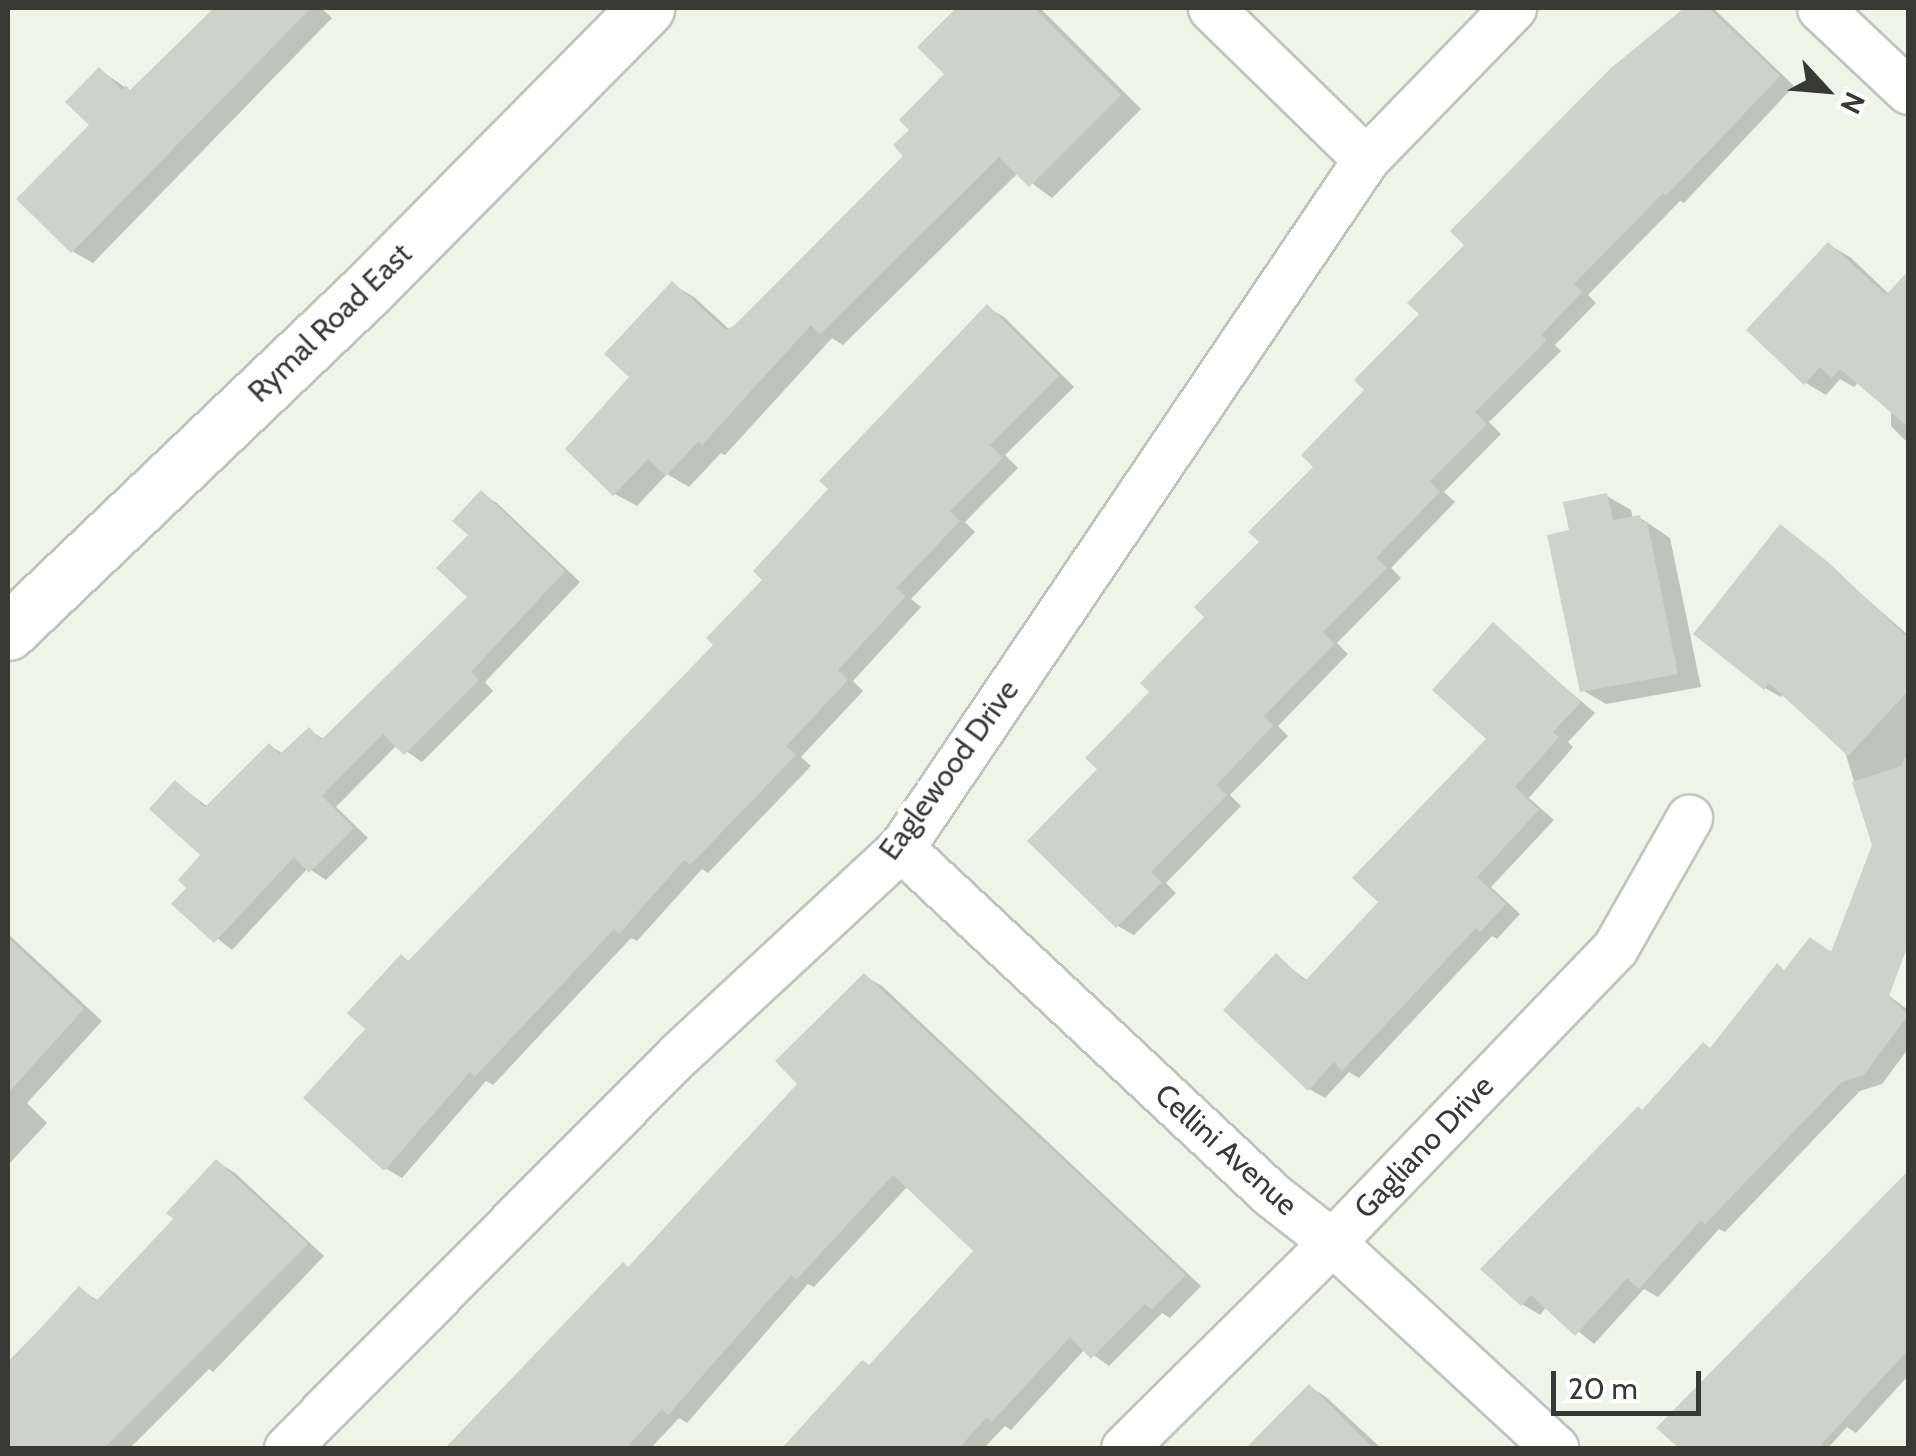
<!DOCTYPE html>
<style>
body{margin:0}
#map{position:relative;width:1916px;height:1456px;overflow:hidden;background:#eff4e9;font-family:Cabin,sans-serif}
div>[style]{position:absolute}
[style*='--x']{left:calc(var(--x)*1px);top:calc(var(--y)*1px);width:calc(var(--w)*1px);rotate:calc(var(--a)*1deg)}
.shadow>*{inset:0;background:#0003}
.building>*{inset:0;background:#ced3c9}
.roads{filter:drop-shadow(2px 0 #c0c4ba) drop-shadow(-2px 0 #c0c4ba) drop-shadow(0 2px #c0c4ba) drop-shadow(0 -2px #c0c4ba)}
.minor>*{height:45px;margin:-22.5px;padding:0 22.5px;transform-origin:22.5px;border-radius:22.5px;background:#fff}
.secondary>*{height:55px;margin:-27.5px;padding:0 27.5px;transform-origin:27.5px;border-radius:27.5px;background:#fff}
span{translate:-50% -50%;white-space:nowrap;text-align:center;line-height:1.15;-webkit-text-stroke:10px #fff;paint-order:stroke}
.street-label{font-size:30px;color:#383935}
.frame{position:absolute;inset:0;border:10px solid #383935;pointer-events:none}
.north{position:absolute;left:1776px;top:40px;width:100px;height:100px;-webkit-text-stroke:8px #fff;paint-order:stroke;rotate:116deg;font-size:28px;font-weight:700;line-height:40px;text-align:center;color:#383935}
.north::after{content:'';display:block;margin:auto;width:35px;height:45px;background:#383935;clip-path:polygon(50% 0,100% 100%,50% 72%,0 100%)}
.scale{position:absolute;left:1551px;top:1371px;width:150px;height:45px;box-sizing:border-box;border:5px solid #383935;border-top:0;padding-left:12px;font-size:30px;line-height:35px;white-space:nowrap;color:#383935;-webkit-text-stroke:8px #fff;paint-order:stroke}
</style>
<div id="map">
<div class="shadow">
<div style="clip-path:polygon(218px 8px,321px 8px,332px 18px,93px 263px,72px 251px,100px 70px,132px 92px)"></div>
<div style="clip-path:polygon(959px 8px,971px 12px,975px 8px,1040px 8px,1141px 109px,1052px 198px,1018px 173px,843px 345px,832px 338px,725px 455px,721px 453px,689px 487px,667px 474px,637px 506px,615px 494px,632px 377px,672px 284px,694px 297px,730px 330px,906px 156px,912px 130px,948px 74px,920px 47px)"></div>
<div style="clip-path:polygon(1687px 8px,1713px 8px,1794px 86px,1684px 203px,1680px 201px,1588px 295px,1596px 303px,1555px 345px,1561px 351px,1489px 422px,1501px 434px,1444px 492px,1455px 502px,1391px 568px,1401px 578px,1337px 643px,1348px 654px,1278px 726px,1288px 736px,1230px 795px,1241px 806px,1166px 883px,1176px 893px,1134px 935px,1118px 926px,1100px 769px,1317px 467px,1468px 245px,1613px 70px)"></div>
<div style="clip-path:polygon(1829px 245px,1850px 257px,1890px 295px,1908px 302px,1908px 443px,1891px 426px,1891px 410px,1859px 382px,1854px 387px,1840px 379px,1826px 395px,1806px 383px)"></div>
<div style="clip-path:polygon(987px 307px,1004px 317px,1074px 387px,1005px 455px,1018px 468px,965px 522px,975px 532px,911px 599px,921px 607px,853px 681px,863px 691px,801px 757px,811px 766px,708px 873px,702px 869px,637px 941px,631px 938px,493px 1085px,486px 1081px,402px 1178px,385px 1168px,369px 1029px,410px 962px,717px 645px)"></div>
<div style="clip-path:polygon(481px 494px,497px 503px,580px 582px,485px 682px,493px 691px,422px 762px,397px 745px,336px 807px,368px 838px,326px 880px,308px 868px,232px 950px,175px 904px,189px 888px,203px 855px,176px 783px,208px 807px,270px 746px,284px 754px,309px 730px,325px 740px,470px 597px,471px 535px)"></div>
<div style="clip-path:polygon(1607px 496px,1631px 510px,1633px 519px,1639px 517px,1670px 538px,1701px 687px,1606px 704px,1582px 690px,1572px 532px)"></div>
<div style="clip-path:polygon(1796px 537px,1908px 635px,1908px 864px,1901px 866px,1908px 869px,1908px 945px,1862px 928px,1878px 858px,1844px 749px,1784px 693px,1781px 697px,1765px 688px)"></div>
<div style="clip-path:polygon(1493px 626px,1595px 713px,1568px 742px,1573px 747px,1529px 798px,1554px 820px,1491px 887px,1520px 914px,1497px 939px,1492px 936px,1359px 1078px,1349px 1072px,1325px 1098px,1309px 1089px,1276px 957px,1308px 981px,1382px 902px,1490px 739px)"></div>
<div style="clip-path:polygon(8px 934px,102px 1021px,27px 1103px,47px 1123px,8px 1165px)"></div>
<div style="clip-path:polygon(1829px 950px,1908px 1010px,1908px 1049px,1882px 1084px,1860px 1091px,1725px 1232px,1719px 1229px,1658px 1297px,1644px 1289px,1594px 1344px,1547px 1306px,1540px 1315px,1522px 1304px,1643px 1112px,1712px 1050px,1786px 971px)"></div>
<div style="clip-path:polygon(865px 976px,882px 986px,1201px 1286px,1170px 1318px,1162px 1313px,1109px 1366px,1085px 1349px,1011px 1430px,1005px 1426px,984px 1448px,784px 1448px,863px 1363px,870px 1367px,977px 1251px,908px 1186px,814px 1287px,808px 1284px,687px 1423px,679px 1418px,651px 1448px,448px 1448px,496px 1395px,630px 1269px,801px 1084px)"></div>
<div style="clip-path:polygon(217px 1162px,235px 1173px,324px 1256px,213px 1372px,209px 1369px,130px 1448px,8px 1448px,8px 1362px,79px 1289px,99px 1301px,176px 1219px)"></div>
<div style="clip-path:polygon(1908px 1174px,1908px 1376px,1856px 1433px,1847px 1427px,1828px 1448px,1682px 1448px,1660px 1428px)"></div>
<div style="clip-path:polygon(1310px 1387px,1326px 1397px,1381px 1448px,1249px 1448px)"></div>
</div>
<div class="building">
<div style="clip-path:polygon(214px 8px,311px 8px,71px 253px,16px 199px,89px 125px,65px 102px,99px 67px,122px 90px,126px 85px,130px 90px)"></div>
<div style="clip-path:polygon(956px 8px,1034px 8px,1121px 95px,1029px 187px,999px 157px,820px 334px,811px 325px,702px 445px,699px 441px,666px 476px,648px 459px,613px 496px,565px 449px,629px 377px,604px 354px,672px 281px,726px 330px,735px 325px,903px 156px,893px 145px,909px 130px,899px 120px,944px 74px,917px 47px)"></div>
<div style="clip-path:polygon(1684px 8px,1709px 8px,1780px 76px,1666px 196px,1663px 193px,1574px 284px,1582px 292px,1541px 335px,1547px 340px,1475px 412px,1487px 424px,1430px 481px,1440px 492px,1376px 558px,1387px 568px,1323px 632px,1334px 644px,1264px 716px,1273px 726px,1216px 785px,1227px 795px,1151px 872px,1162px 882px,1116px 928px,1027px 841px,1097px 769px,1085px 758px,1149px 692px,1140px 683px,1204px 617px,1194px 607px,1259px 542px,1248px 532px,1313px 467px,1301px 455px,1364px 390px,1354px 380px,1419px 314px,1407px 303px,1464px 245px,1450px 231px,1611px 68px)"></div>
<div style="clip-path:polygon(1828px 242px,1886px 295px,1908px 271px,1908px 427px,1840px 369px,1832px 378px,1820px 367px,1804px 385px,1746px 330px)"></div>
<div style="clip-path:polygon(987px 304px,1059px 376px,990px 445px,1003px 458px,950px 511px,960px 521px,896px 588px,906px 596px,838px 670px,848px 680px,786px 746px,796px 755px,690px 865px,684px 860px,619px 934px,614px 929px,475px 1077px,470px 1072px,384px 1171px,303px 1098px,365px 1029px,347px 1013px,401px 954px,408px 961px,713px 645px,706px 638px,762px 580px,753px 571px,828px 489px,819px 481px)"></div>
<div style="clip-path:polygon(481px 490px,565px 571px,471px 672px,479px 680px,404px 755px,383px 734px,322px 796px,354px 828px,309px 873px,294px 857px,214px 943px,171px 904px,186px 888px,178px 880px,200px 855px,149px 809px,175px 780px,205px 807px,269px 743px,280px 754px,309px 727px,321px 740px,467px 597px,436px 568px,468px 535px,452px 521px)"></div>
<div style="clip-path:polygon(1607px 493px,1613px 520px,1640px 515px,1642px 522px,1647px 521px,1678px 674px,1580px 692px,1547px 535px,1569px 530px,1563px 502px)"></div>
<div style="clip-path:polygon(1780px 524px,1828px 562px,1908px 638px,1908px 691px,1848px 756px,1769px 683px,1764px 690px,1693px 634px)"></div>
<div style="clip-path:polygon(1493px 622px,1581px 702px,1553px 732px,1559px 737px,1515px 787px,1539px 810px,1477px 877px,1506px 904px,1480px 932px,1476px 928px,1342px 1071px,1334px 1062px,1308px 1091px,1223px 1010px,1276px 953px,1305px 981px,1378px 902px,1352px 878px,1486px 739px,1432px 690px)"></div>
<div style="clip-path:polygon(1905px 757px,1908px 758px,1908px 945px,1889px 996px,1908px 1015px,1864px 1075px,1842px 1082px,1705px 1224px,1701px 1220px,1639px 1289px,1627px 1278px,1575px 1336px,1531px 1295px,1521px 1306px,1480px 1269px,1638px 1106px,1642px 1110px,1703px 1042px,1710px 1048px,1777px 963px,1784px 970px,1810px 937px,1831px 952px,1872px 845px,1852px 782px,1901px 766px)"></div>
<div style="clip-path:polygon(8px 938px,84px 1009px,8px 1093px)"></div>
<div style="clip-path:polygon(864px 973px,1186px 1275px,1152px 1310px,1145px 1304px,1091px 1359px,1070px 1337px,992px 1422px,987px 1417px,959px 1448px,782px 1448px,862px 1360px,869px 1365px,973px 1251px,893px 1175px,796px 1280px,791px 1275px,668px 1415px,662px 1409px,626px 1448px,445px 1448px,623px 1262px,628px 1267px,797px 1084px,775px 1061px)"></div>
<div style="clip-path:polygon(216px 1159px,308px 1244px,104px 1448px,8px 1448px,8px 1364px,79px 1286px,96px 1301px,173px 1219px,166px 1213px)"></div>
<div style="clip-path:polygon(1908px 1171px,1908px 1350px,1818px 1448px,1679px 1448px,1656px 1428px)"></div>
<div style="clip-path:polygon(1309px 1384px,1373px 1448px,1246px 1448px)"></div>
</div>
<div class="roads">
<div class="minor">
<div style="--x:1211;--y:8;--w:216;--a:44.3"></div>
<div style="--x:1820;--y:8;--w:121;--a:43.3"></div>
<div style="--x:901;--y:848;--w:508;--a:43.09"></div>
<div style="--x:1272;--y:1195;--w:76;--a:38.1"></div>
<div style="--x:1332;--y:1242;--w:304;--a:42.7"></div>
<div style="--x:287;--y:1448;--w:554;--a:-45.15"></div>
<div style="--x:678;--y:1055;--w:304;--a:-42.9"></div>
<div style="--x:901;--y:848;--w:831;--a:-55.98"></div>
<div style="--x:1366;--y:159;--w:211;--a:-45.8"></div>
<div style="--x:1124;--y:1448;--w:293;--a:-44.7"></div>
<div style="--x:1332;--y:1242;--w:408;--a:-46.1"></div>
<div style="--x:1615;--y:948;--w:150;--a:-60.4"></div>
</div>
<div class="secondary">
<div style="--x:8;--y:632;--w:493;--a:-43.6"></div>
<div style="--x:365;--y:292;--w:400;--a:-45.3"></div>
</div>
</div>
<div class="street-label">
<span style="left:330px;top:323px;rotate:-44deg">Rymal Road East</span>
<span style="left:949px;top:770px;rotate:-54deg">Eaglewood Drive</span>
<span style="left:1424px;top:1147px;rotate:-46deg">Gagliano Drive</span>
<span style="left:1226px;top:1150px;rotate:42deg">Cellini Avenue</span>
</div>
<div class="frame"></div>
<div class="north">N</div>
<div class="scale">20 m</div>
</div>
